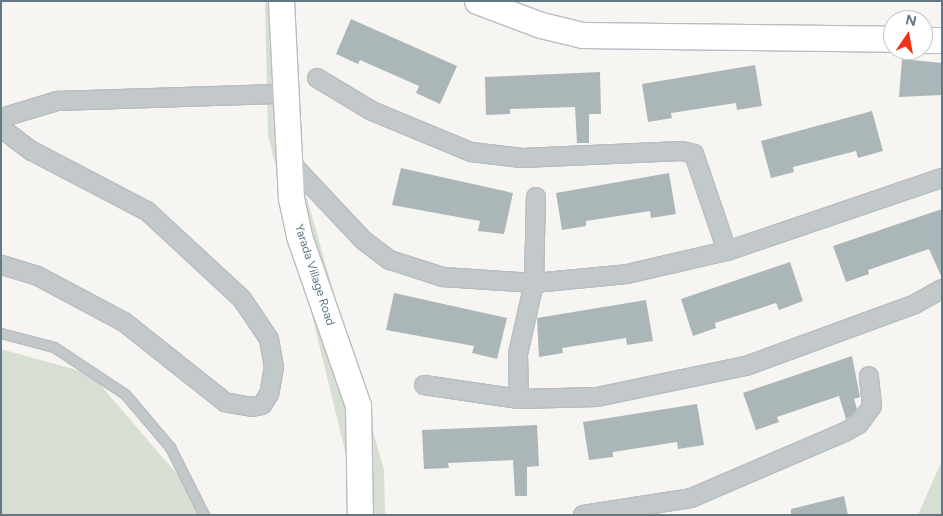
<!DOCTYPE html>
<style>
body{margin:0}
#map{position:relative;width:943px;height:516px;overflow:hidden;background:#f6f5f1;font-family:Figtree,sans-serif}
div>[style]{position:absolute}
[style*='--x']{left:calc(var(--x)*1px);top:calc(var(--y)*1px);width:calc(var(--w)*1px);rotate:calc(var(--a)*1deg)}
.green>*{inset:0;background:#d7ded2}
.building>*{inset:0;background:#abb6b9}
.roads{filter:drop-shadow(1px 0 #b7bdc1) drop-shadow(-1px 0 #b7bdc1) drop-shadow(0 1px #b7bdc1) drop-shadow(0 -1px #b7bdc1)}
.lane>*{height:9px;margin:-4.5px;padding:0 4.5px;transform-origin:4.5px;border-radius:4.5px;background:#c3c8ca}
.street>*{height:18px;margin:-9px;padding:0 9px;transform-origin:9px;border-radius:9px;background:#c3c8ca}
.secondary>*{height:25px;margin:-12.5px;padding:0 12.5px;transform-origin:12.5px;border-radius:12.5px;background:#fff}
span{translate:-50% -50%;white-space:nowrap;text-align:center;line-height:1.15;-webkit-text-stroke:5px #fff;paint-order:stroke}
.street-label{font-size:12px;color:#627985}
.frame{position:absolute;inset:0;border:2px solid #627985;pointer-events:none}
.north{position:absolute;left:883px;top:10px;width:50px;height:50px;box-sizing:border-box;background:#fff;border:1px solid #c0c9ce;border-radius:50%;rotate:12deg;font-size:14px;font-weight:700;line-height:20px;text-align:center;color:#627985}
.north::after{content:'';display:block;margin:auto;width:18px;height:22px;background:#f03217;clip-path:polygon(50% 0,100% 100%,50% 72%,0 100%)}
</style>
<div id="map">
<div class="green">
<div style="clip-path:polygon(265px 1px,291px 1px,304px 188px,384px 470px,385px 515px,356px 515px,359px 508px,268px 135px)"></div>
<div style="clip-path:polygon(1px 349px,91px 374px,212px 515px,1px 515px)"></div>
<div style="clip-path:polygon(942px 460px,942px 515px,918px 515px)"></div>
</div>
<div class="building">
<div style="clip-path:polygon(351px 19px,457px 66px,440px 104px,416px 93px,419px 86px,360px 60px,358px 64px,336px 54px)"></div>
<div style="clip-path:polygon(902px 59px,942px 63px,942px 95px,899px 97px)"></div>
<div style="clip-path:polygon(755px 65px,762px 106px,737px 110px,736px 103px,671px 113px,672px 118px,648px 122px,642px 84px)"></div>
<div style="clip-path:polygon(600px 72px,601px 114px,589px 114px,589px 143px,577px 143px,575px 107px,510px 109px,510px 114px,486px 115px,485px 77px)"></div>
<div style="clip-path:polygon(872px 111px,883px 151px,858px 158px,856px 151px,793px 167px,794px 172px,771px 178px,761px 141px)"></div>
<div style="clip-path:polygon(401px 168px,513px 193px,504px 234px,478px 231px,480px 221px,392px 205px)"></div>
<div style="clip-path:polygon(669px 173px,676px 214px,651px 218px,650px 211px,586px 221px,586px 226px,562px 230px,556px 193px)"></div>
<div style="clip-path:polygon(942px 209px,942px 278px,929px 249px,868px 270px,869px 274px,846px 282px,833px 246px)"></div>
<div style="clip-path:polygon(790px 262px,803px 301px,779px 310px,776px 303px,715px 323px,716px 328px,693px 336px,681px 299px)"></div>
<div style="clip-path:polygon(394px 293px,507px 318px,497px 359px,472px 353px,474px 346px,386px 330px)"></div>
<div style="clip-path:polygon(646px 300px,653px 341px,627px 345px,626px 338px,562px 348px,563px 353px,539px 357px,537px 318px)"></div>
<div style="clip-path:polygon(852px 356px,860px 397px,854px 399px,857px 409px,852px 416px,846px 419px,839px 396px,777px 417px,779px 422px,756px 430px,743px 393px)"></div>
<div style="clip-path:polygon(697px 404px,704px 445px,678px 449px,677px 442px,613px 452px,613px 457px,589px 460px,583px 422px)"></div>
<div style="clip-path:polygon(537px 425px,539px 466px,527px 467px,527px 496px,515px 496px,513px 460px,448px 463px,449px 468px,424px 469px,422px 430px)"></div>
<div style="clip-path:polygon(844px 496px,848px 515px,791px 515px,791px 509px)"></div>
</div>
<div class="roads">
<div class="lane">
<div style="--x:1;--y:333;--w:55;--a:14.8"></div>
<div style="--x:54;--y:347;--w:85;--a:33.5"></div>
<div style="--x:125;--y:394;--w:70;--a:49.7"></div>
<div style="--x:170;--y:447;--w:76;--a:63.4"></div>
</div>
<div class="street">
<div style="--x:317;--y:78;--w:64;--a:31"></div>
<div style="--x:372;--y:111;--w:107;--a:22.5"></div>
<div style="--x:471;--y:152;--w:51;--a:6.7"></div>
<div style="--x:522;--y:158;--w:160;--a:-2.5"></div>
<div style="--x:682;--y:151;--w:12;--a:14"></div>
<div style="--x:694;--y:154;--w:102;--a:71.2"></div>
<div style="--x:1;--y:118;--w:59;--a:-16.9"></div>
<div style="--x:57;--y:101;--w:228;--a:-1.8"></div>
<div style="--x:1;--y:128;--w:39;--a:37"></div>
<div style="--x:32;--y:151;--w:130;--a:27.6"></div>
<div style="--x:147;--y:211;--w:129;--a:42.8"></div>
<div style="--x:242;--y:299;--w:48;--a:56"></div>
<div style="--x:269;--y:339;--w:28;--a:80"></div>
<div style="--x:274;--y:367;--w:27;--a:100"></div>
<div style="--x:269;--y:394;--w:13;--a:122"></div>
<div style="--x:262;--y:405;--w:10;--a:169"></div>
<div style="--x:252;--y:407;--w:27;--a:-170"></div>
<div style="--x:225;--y:402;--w:129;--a:-141.6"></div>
<div style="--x:124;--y:322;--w:98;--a:-151.9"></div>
<div style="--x:38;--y:276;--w:39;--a:-163"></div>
<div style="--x:287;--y:159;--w:111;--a:46.8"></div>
<div style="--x:363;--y:240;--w:34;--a:37"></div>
<div style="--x:390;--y:260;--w:56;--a:17.8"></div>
<div style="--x:443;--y:277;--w:91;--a:3.8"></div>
<div style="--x:534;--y:283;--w:93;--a:-5.5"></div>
<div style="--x:627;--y:274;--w:103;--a:-13"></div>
<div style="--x:727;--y:251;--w:227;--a:-18.8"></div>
<div style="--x:424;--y:385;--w:96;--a:8.4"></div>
<div style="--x:519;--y:399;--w:78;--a:-1.5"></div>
<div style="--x:597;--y:397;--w:152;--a:-11.8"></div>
<div style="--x:746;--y:366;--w:180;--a:-20.1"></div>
<div style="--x:915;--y:304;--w:31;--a:-29"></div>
<div style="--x:519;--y:399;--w:45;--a:-91.3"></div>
<div style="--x:518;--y:354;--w:73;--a:-77.3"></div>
<div style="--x:534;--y:283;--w:86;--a:-88.7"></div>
<div style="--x:583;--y:515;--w:109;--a:-8.9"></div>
<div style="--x:691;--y:498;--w:168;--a:-23.2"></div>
<div style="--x:845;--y:432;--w:16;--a:-30"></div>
<div style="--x:859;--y:424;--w:22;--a:-54"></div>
<div style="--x:872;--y:406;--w:30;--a:-96"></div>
</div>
<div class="secondary">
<div style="--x:281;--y:1;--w:197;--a:87.1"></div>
<div style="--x:291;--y:198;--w:39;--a:78"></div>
<div style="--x:299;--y:236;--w:179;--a:70.8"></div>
<div style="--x:358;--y:405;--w:110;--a:89"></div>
<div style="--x:477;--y:1;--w:68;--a:20.6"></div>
<div style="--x:541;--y:25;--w:42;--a:13.7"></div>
<div style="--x:582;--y:35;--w:311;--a:0.7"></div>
<div style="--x:923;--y:40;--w:19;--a:0"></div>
</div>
</div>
<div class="street-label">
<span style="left:314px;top:275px;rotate:72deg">Yarada Village Road</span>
</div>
<div class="frame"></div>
<div class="north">N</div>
</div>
